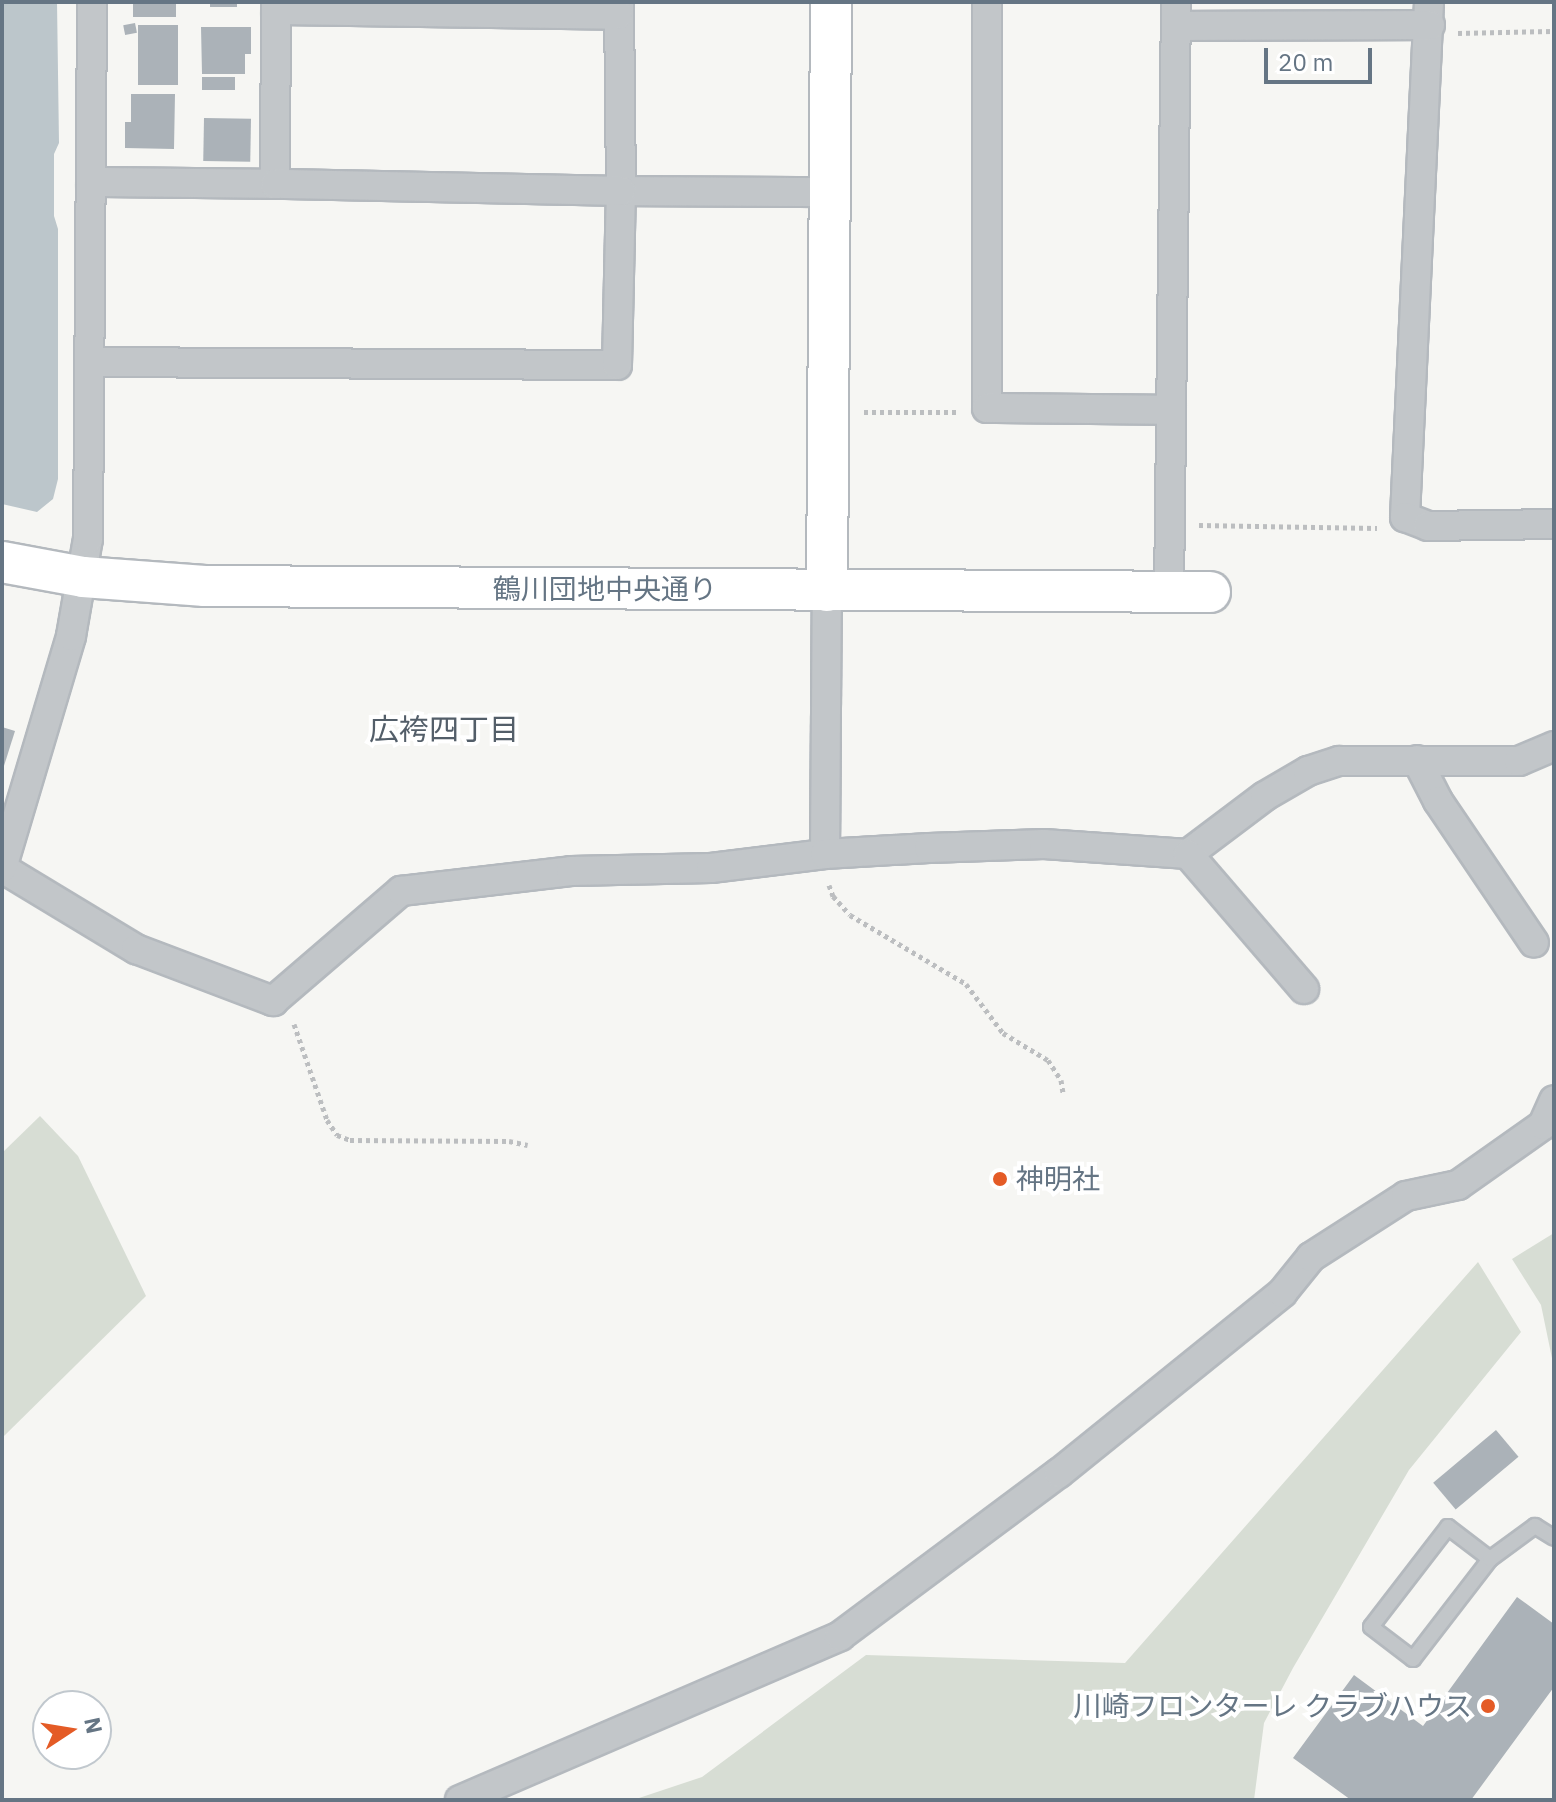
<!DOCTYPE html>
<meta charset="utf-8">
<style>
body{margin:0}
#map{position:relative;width:1556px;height:1802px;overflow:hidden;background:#f6f6f3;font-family:"IBM Plex Sans","Noto Sans JP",sans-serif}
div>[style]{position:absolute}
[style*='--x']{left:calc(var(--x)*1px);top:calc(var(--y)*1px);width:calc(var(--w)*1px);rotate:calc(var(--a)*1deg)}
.green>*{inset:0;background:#d7ddd4}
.water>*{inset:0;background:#bcc6cb}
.building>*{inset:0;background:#abb2b8;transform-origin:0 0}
.path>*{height:5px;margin-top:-2.5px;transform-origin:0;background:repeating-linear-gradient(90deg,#bcbec0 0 4px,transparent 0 8px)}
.roads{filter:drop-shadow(2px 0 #b4b9be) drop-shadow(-2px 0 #b4b9be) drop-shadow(0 2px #b4b9be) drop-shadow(0 -2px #b4b9be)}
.lane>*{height:14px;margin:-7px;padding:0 7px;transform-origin:7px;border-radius:7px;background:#c2c6c9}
.street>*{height:28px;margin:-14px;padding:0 14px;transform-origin:14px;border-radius:14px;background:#c2c6c9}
.secondary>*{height:40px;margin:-20px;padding:0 20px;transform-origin:20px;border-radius:20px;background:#fff}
.dots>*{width:22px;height:22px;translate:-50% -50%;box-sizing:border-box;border:4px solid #fff;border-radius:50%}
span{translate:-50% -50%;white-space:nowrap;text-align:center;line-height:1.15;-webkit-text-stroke:8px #fff;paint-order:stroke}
.street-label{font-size:28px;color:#657584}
.poi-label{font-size:28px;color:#657584}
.left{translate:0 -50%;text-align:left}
.right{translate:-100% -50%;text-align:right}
.neighbourhood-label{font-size:30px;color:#535e69}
.frame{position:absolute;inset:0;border:4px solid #657584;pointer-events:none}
.north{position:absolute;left:32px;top:1690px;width:80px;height:80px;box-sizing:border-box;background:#fff;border:2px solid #c1c8ce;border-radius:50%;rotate:78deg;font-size:22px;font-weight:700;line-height:32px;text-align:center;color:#657584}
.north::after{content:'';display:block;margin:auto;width:28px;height:36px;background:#e45b26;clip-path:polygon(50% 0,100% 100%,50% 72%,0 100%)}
.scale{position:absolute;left:1264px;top:48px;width:108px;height:36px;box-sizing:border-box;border:4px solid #657584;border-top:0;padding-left:10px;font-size:24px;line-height:28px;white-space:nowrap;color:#657584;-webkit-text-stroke:6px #fff;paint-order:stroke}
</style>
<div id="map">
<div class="green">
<div style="clip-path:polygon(40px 1116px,78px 1156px,146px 1296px,2px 1438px,2px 1153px)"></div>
<div style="clip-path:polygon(1554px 1233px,1554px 1368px,1541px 1305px,1512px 1259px)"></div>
<div style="clip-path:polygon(1478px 1262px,1521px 1332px,1409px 1470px,1293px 1668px,1264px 1723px,1254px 1800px,633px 1800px,702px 1777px,866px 1655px,1125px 1663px)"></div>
</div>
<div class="water">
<div style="clip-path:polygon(2px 2px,57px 2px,59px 143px,54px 154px,54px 216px,58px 229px,58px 479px,53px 499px,37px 512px,2px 504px)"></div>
</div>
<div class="building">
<div style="left:133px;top:2px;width:43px;height:15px"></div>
<div style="left:210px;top:2px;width:27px;height:5px"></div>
<div style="left:135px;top:23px;width:10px;height:12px;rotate:79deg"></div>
<div style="left:138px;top:25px;width:40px;height:60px"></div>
<div style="clip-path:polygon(201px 27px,251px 27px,251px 54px,245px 54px,245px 74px,202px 74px)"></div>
<div style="left:202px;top:77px;width:33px;height:13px"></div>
<div style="clip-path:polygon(131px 94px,175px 94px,174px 149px,125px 148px,125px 122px,131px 122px)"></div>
<div style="left:204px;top:118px;width:47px;height:43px;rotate:1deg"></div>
<div style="clip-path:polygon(2px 727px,15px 731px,3px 769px,2px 769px)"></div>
<div style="left:1496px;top:1430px;width:35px;height:82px;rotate:50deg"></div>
<div style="clip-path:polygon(1517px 1597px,1554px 1624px,1554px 1687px,1471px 1800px,1351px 1800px,1293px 1758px,1354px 1675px,1423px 1726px)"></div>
</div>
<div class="path">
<div style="--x:1458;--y:33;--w:96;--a:-1.2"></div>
<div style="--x:864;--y:412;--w:94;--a:0"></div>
<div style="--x:1199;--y:525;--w:178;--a:1"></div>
<div style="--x:829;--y:885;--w:12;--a:70"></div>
<div style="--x:833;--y:896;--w:25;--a:48"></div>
<div style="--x:850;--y:915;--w:135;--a:30.7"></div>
<div style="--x:966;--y:984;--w:61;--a:52.9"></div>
<div style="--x:1003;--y:1033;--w:52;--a:31"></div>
<div style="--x:1048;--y:1060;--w:24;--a:57"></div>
<div style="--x:1061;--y:1080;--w:13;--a:81"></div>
<div style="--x:294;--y:1024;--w:102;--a:71"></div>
<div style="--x:327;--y:1120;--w:18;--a:56"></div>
<div style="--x:337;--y:1135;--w:14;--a:21"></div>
<div style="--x:350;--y:1140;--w:159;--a:0.4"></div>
<div style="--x:509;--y:1141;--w:19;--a:12"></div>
</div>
<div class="roads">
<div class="lane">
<div style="--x:1490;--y:1559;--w:53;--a:-142.7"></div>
<div style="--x:1448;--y:1527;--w:126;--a:127.6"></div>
<div style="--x:1371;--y:1627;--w:53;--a:37.3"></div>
<div style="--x:1413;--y:1659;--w:126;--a:-52.4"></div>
<div style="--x:1490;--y:1559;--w:56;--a:-36.3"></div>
<div style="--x:1535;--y:1526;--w:22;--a:32"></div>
</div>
<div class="street">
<div style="--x:619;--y:2;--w:189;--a:89.4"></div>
<div style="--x:621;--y:191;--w:210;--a:0.3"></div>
<div style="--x:987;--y:2;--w:406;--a:90"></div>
<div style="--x:987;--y:408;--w:184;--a:0.6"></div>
<div style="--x:1429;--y:2;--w:516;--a:92.67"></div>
<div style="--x:1405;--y:517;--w:25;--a:21"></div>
<div style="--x:1428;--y:526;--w:126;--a:-0.9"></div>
<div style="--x:276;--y:10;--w:342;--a:0.8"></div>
<div style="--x:1177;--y:26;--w:253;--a:-0.2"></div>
<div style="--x:91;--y:182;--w:184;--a:0.6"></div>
<div style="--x:275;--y:184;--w:182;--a:-89.7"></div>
<div style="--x:89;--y:362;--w:528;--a:0.33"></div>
<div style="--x:617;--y:365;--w:174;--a:-88.7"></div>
<div style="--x:621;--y:191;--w:346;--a:-178.8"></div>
<div style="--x:1169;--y:592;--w:590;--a:-89.32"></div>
<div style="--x:1417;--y:760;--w:46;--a:62.9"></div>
<div style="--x:1438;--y:801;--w:171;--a:55.9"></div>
<div style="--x:825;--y:854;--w:263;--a:-89.6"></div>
<div style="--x:1188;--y:854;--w:96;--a:-37"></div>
<div style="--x:1265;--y:796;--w:50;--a:-30.2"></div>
<div style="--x:1308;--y:771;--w:33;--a:-18"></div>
<div style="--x:1339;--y:761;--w:180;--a:0"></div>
<div style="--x:1519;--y:761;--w:38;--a:-23"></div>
<div style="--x:2;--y:868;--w:157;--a:31.2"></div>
<div style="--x:136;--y:949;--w:147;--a:20.8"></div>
<div style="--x:273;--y:1001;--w:169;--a:-40.7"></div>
<div style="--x:401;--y:891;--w:171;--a:-6.7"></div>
<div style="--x:571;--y:871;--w:140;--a:-1.2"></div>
<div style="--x:711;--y:868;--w:115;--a:-7"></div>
<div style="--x:825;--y:854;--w:104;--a:-3.3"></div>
<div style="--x:929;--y:848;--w:115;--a:-2"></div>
<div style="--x:1044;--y:844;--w:144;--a:4"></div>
<div style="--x:1188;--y:854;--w:178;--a:49.3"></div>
<div style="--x:2;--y:868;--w:242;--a:-73.4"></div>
<div style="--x:71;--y:636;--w:98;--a:-80.1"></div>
<div style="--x:88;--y:539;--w:537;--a:-89.57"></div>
<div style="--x:460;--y:1800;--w:414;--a:-23.3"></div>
<div style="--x:840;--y:1636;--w:273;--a:-36.7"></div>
<div style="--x:1059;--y:1473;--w:287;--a:-38.9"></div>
<div style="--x:1282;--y:1293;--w:46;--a:-51.1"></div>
<div style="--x:1311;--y:1257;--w:113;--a:-32.7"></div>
<div style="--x:1406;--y:1196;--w:53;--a:-11.9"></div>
<div style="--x:1458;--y:1185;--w:104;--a:-35.2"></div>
<div style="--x:1543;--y:1125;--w:27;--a:-66"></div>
</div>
<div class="secondary">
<div style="--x:2;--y:562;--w:82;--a:10.5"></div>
<div style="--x:83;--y:577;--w:122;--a:4.2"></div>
<div style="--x:205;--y:586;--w:1005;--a:0.34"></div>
<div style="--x:827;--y:591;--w:589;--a:-89.61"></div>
</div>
</div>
<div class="dots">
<div style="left:1000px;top:1179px;background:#e45b26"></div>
<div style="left:1488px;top:1706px;background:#e45b26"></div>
</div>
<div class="street-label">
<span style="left:605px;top:589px">鶴川団地中央通り</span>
</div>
<div class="poi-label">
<span class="left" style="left:1016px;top:1179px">神明社</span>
<span class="right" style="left:1472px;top:1706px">川崎フロンターレ クラブハウス</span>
</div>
<div class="neighbourhood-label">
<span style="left:444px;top:729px">広袴四丁目</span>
</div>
<div class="frame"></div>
<div class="north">N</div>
<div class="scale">20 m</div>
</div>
